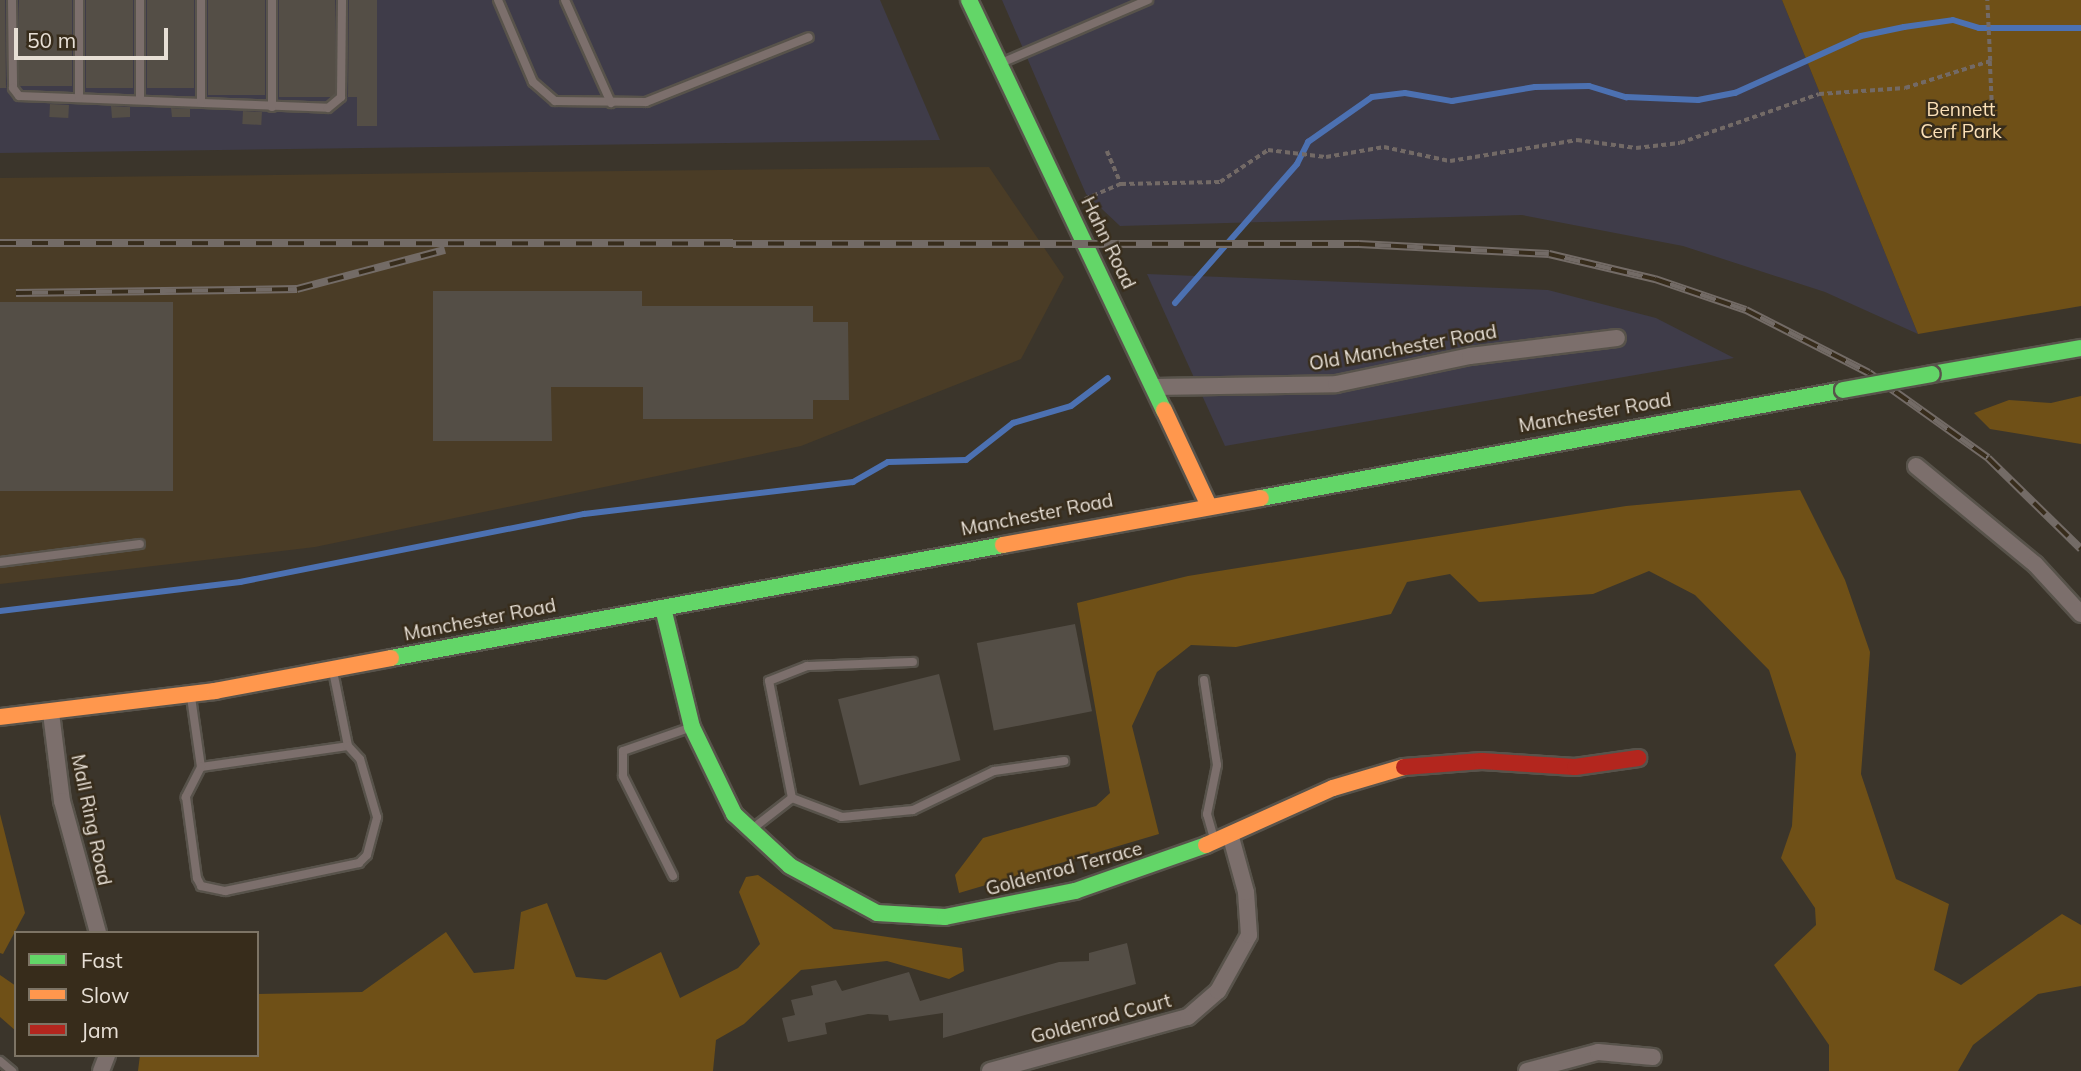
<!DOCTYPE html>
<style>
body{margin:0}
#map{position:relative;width:2081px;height:1071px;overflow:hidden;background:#3b352b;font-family:Mulish,sans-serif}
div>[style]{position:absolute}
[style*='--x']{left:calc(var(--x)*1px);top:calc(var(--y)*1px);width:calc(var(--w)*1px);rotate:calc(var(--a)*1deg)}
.commercial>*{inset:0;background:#3f3c49}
.built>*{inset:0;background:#4a3c26}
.green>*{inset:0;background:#6f5017}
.stream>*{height:6px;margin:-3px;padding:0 3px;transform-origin:3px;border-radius:3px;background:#4c71b2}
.building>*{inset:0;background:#544e46;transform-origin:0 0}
.path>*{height:3.5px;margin-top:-1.75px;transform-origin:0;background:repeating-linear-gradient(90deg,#736a66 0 5px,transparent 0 8.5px)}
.roads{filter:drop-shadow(2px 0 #58534b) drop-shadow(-2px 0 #58534b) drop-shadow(0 2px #58534b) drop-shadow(0 -2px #58534b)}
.lane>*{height:8px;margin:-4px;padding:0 4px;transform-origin:4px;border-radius:4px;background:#7c6f6c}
.street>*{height:16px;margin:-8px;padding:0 8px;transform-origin:8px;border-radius:8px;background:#7c6f6c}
.fast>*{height:16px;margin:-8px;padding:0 8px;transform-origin:8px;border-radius:8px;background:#63d668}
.slow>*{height:16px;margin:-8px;padding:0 8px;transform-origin:8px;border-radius:8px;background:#ff974d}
.jam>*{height:16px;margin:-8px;padding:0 8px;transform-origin:8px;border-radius:8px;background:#b3261e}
.rail>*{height:8px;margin-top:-4px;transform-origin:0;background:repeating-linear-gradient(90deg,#372c1b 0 16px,#736b66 0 32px);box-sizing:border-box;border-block:2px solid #736b66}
.bridges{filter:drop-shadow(2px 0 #58534b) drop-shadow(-2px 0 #58534b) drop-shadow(0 2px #58534b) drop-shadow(0 -2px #58534b)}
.fast-bridge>*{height:16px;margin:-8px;padding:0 8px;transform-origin:8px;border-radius:8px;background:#63d668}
span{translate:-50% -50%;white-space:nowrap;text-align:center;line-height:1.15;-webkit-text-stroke:5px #372c1b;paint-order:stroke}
.park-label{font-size:19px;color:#fbe0b7}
.street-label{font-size:19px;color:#e7dfd5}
.legend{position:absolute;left:14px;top:931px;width:245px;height:126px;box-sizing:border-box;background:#372c1b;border:2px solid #7d7465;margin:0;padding:9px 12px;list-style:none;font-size:21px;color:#e7dfd5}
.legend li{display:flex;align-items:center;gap:14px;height:35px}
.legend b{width:35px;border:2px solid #7d7465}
.scale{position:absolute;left:14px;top:28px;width:154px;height:32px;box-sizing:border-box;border:4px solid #e7dfd5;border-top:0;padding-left:9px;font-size:21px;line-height:24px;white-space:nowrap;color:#e7dfd5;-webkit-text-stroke:5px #372c1b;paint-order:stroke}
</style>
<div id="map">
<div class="commercial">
<div style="clip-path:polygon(0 0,880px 0,940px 140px,0 153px)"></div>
<div style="clip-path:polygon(1002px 0,1782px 0,1918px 334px,1825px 292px,1683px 246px,1522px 215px,1120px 226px,1086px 194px)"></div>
<div style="clip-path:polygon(1147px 274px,1548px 290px,1656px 318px,1734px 358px,1225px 446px)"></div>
</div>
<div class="built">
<div style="clip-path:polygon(989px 167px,1064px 277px,1021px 359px,801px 446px,315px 547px,0 584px,0 178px)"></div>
</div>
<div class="green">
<div style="clip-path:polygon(1782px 0,2081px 0,2081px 306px,1918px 334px)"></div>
<div style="clip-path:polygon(2081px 396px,2081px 444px,1990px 429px,1974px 413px,2009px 400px,2051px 403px)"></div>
<div style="clip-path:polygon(1800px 490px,1845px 580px,1870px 652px,1861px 774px,1896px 879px,1949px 904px,1934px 970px,1961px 985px,2062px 914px,2081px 925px,2081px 986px,2038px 994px,1973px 1045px,1958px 1071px,1829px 1071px,1829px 1045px,1774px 965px,1816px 925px,1815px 908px,1781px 858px,1792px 826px,1796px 754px,1769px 670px,1695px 595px,1649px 571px,1593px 594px,1479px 602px,1450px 574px,1407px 582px,1391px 614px,1236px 647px,1191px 645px,1157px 672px,1132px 726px,1159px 834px,959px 893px,955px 875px,983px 838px,1096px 806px,1110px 793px,1077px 603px,1188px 576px,1626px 506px)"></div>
<div style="clip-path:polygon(0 814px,25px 913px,3px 954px,0 953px)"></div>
<div style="clip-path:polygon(758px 875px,834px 929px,962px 948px,964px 971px,949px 979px,887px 961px,801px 970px,744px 1024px,716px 1040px,713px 1071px,138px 1071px,140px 1055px,257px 1055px,257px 994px,362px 992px,446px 932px,474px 973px,514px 969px,521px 912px,547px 903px,576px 977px,606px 980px,661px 952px,680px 998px,738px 968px,760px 944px,739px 892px,746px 877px)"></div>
<div style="clip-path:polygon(0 975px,16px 986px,16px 1031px,0 1017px)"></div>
</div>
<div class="stream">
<div style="--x:1175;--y:303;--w:185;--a:-48.7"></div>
<div style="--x:1297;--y:164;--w:25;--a:-63"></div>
<div style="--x:1308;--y:142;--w:78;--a:-35.1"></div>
<div style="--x:1372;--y:97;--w:33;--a:-7"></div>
<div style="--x:1405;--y:93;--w:48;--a:9.7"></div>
<div style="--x:1452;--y:101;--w:84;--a:-9.6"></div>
<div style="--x:1535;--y:87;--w:54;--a:-1.1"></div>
<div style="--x:1589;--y:86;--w:39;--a:17"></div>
<div style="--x:1626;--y:97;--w:72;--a:2.4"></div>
<div style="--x:1698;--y:100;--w:38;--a:-11"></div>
<div style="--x:1735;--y:93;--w:138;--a:-24.3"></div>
<div style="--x:1861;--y:36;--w:44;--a:-11.8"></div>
<div style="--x:1904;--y:27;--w:49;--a:-8.1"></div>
<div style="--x:1953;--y:20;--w:27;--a:17"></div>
<div style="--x:1979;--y:28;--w:102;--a:0"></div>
<div style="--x:0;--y:611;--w:242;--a:-6.9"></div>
<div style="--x:240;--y:582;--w:351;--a:-11.2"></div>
<div style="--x:584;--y:514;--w:271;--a:-6.8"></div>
<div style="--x:853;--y:482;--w:40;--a:-29.7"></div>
<div style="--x:888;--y:462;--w:78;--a:-1.5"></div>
<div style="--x:966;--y:460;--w:60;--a:-38.2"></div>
<div style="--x:1013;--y:423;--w:60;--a:-16.3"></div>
<div style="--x:1071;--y:406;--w:46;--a:-37.1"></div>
</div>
<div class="building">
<div style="clip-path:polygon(0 0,5px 0,6px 88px,0 88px)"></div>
<div style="left:19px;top:0;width:53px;height:86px"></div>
<div style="left:86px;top:0;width:47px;height:88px"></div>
<div style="left:147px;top:0;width:47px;height:88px"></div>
<div style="left:208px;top:0;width:57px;height:95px"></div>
<div style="left:279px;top:0;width:56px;height:97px"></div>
<div style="clip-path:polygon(349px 0,377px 0,377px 126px,357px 126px,357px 97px,348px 97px)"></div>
<div style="left:50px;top:104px;width:19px;height:13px;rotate:3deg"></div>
<div style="clip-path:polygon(111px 106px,130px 107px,130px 117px,112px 118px)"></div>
<div style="clip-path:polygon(171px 108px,190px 109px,190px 117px,172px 117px)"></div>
<div style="left:243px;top:111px;width:19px;height:13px;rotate:3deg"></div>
<div style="clip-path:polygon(433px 291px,642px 291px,642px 306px,813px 306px,813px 322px,848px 322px,849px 400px,813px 400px,813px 419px,643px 419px,643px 387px,551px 387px,552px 441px,433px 441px)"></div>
<div style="left:0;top:302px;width:173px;height:189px"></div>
<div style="left:1075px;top:624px;width:89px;height:100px;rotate:79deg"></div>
<div style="left:939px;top:674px;width:89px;height:104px;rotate:76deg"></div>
<div style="clip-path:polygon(1127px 943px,1136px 984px,943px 1038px,943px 1013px,889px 1021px,888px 1015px,868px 1014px,825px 1023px,827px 1034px,788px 1042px,782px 1018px,795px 1015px,791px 1000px,813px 995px,811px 986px,836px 980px,842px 991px,909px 972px,920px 1001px,1059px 962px,1089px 961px,1089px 953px)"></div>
</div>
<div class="path">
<div style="--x:1990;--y:61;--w:42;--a:87.3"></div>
<div style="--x:1107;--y:151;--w:36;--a:67"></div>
<div style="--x:1085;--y:199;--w:39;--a:-23"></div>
<div style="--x:1121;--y:184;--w:99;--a:-1.2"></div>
<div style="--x:1220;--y:182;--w:58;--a:-33.7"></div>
<div style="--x:1268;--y:150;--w:58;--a:6.9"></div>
<div style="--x:1326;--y:157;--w:59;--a:-9.8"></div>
<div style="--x:1384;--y:147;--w:67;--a:12"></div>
<div style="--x:1450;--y:161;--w:129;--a:-9.4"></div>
<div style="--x:1577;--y:140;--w:60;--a:7.7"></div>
<div style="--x:1636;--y:148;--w:44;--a:-6.5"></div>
<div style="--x:1680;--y:143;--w:147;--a:-19.4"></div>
<div style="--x:1819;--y:94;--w:86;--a:-4"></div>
<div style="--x:1905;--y:88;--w:89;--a:-17.6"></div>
<div style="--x:1990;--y:61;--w:61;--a:-92.8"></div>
</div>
<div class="roads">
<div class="lane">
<div style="--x:12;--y:0;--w:88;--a:89.3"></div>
<div style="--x:13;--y:88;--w:10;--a:53"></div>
<div style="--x:19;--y:96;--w:309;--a:2.2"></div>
<div style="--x:328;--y:108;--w:17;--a:-40"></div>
<div style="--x:341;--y:97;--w:97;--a:-89.4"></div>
<div style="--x:140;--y:0;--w:97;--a:90"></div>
<div style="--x:201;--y:0;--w:102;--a:90"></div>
<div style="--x:498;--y:0;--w:89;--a:66.9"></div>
<div style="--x:533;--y:82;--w:29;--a:41"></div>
<div style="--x:555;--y:101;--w:91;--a:0.6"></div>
<div style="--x:646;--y:102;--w:175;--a:-21.7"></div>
<div style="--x:565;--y:0;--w:113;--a:65.9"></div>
<div style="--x:1001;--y:63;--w:160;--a:-23.2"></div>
<div style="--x:79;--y:97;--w:97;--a:-90"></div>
<div style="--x:272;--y:107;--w:107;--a:-90"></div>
<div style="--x:0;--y:562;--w:141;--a:-7.3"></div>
<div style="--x:1204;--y:680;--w:86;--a:81.3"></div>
<div style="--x:1217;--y:765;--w:50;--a:101.5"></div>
<div style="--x:1207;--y:814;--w:25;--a:74"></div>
<div style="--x:191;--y:697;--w:71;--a:81.9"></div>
<div style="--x:201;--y:767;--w:148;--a:-8.1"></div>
<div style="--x:348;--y:746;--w:76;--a:-101.3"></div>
<div style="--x:201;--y:767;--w:34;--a:117"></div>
<div style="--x:186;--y:797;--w:82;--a:82.3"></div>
<div style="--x:197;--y:878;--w:9;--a:63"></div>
<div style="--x:201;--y:886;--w:25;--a:12"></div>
<div style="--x:225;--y:891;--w:137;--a:-11.8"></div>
<div style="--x:359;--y:863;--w:11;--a:-45"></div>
<div style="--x:367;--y:855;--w:39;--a:-75"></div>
<div style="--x:377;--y:817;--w:60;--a:-106.3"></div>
<div style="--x:360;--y:759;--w:18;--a:-133"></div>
<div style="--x:792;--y:798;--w:53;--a:20.8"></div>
<div style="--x:842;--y:817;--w:71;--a:-5.6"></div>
<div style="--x:913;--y:810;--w:90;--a:-25.7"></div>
<div style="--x:994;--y:771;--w:71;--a:-8.1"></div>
<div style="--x:752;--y:829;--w:51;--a:-37.8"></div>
<div style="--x:792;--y:798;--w:119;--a:-101.1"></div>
<div style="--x:769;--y:681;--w:41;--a:-21.5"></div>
<div style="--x:807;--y:666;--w:106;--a:-2.2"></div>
<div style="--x:673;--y:876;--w:112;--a:-116.6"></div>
<div style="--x:623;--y:776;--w:25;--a:-90"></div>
<div style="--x:623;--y:751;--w:70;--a:-19.2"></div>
<div style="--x:0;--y:1061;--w:16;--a:40"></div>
</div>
<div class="street">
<div style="--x:1154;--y:387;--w:182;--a:-0.9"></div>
<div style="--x:1336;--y:384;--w:137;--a:-11.8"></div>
<div style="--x:1470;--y:356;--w:148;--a:-7"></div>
<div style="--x:1916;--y:466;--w:154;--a:39.5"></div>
<div style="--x:2035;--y:564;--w:68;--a:47.4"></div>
<div style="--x:51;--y:713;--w:89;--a:82.9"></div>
<div style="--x:62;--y:801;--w:137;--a:74.7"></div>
<div style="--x:101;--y:1071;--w:17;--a:-69"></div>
<div style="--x:990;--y:1071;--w:205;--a:-15.3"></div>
<div style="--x:1188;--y:1017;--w:40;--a:-41"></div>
<div style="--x:1218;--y:991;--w:64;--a:-61"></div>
<div style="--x:1249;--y:935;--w:43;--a:-94"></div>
<div style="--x:1246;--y:892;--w:57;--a:-105.3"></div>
<div style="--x:1527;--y:1071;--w:73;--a:-15"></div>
<div style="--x:1598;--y:1052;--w:55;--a:5.2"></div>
</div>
<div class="fast">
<div style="--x:969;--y:0;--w:454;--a:64.6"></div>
<div style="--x:1932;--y:374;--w:151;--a:-9.9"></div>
<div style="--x:1261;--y:498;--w:592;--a:-10.51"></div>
<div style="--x:663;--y:608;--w:122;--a:76.3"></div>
<div style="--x:692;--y:727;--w:97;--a:64.2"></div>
<div style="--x:734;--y:814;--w:76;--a:42.9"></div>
<div style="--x:790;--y:866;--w:99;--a:28.4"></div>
<div style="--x:877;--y:913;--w:68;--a:3.4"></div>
<div style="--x:945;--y:917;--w:133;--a:-11.3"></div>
<div style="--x:1075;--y:891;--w:139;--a:-19.3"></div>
<div style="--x:391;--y:658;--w:622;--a:-10.46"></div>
</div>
<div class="slow">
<div style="--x:1164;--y:410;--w:104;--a:64.9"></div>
<div style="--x:1003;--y:545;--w:262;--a:-10.3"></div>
<div style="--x:0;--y:717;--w:217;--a:-6.9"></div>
<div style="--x:215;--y:691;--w:179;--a:-10.6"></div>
<div style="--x:1206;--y:845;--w:139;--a:-24.2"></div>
<div style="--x:1333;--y:788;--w:74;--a:-16.5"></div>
</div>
<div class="jam">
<div style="--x:1404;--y:767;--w:78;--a:-4.4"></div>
<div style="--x:1482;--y:761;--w:93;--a:3.7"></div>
<div style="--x:1575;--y:767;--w:64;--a:-8.1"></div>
</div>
</div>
<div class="rail">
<div style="--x:0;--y:243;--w:1359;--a:0.04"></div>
<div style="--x:1359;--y:244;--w:190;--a:3"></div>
<div style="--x:1549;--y:254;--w:109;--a:13.3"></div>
<div style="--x:1655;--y:279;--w:96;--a:18.8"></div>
<div style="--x:1746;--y:310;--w:138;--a:27.1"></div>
<div style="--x:1869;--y:373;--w:146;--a:35.5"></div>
<div style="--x:1988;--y:458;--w:130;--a:44.4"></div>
<div style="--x:16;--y:293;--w:281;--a:-0.8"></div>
<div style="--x:297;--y:289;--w:153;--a:-14.8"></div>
</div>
<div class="bridges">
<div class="fast-bridge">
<div style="--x:1843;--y:390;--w:90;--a:-10.2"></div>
</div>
</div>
<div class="park-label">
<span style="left:1961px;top:121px">Bennett<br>Cerf Park</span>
</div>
<div class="street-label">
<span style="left:1108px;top:243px;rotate:64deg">Hahn Road</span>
<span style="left:1403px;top:348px;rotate:-10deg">Old Manchester Road</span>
<span style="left:1595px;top:413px;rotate:-10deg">Manchester Road</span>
<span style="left:1037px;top:515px;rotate:-11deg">Manchester Road</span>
<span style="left:480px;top:620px;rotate:-11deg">Manchester Road</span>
<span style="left:91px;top:820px;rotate:78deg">Mall Ring Road</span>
<span style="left:1064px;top:869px;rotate:-15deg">Goldenrod Terrace</span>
<span style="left:1101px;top:1019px;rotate:-15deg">Goldenrod Court</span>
</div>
<ul class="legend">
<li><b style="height:9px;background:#63d668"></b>Fast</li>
<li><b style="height:9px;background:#ff974d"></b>Slow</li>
<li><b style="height:9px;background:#b3261e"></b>Jam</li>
</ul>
<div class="scale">50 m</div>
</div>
